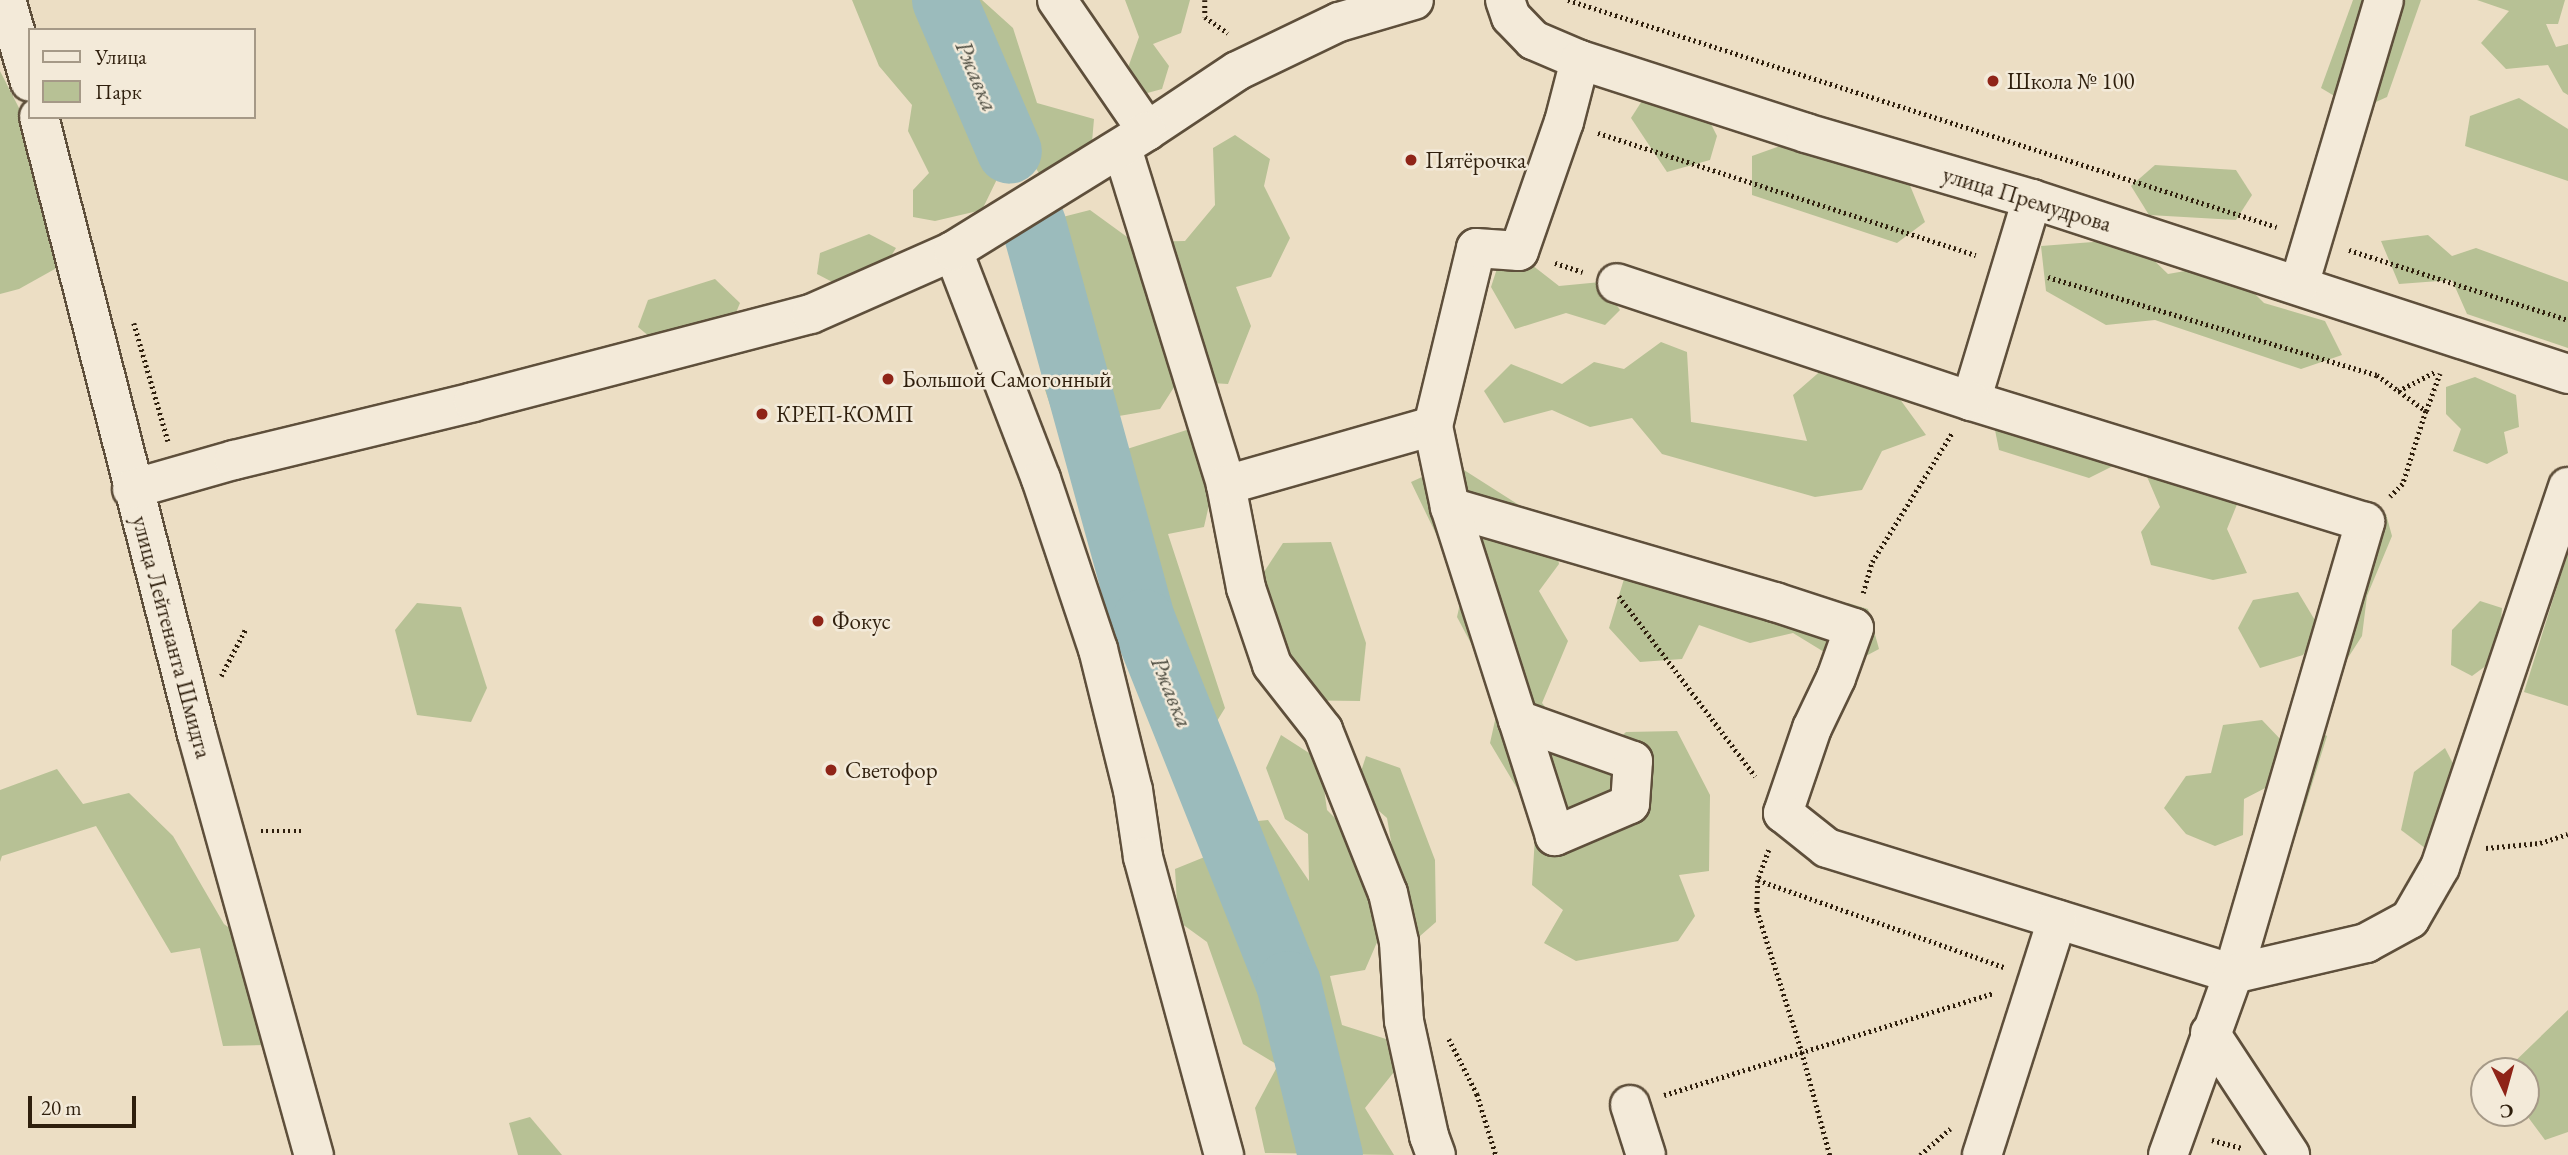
<!DOCTYPE html>
<meta charset="utf-8">
<style>
body{margin:0}
#map{position:relative;width:2568px;height:1155px;overflow:hidden;background:#ecdec4;font-family:"EB Garamond",serif}
div>[style]{position:absolute}
[style*='--x']{left:calc(var(--x)*1px);top:calc(var(--y)*1px);width:calc(var(--w)*1px);rotate:calc(var(--a)*1deg)}
.green>*{inset:0;background:#b7c195}
.river>*{height:65px;margin:-32.5px;padding:0 32.5px;transform-origin:32.5px;border-radius:32.5px;background:#9bbbbc}
.path>*{height:4.5px;margin-top:-2.25px;transform-origin:0;background:repeating-linear-gradient(90deg,#2f1f0d 0 2px,transparent 0 5.5px)}
.roads{filter:drop-shadow(2px 0 #5e4f3b) drop-shadow(-2px 0 #5e4f3b) drop-shadow(0 2px #5e4f3b) drop-shadow(0 -2px #5e4f3b)}
.minor>*{height:38px;margin:-19px;padding:0 19px;transform-origin:19px;border-radius:19px;background:#f3ead9}
.dots>*{width:19px;height:19px;translate:-50% -50%;box-sizing:border-box;border:4px solid #f3ead9;border-radius:50%}
span{translate:-50% -50%;white-space:nowrap;text-align:center;line-height:1.15;-webkit-text-stroke:5px #f3ead9;paint-order:stroke}
.poi-label{font-size:23px;color:#2f1f0d}
.left{translate:0 -50%;text-align:left}
.street-label{font-size:23px;color:#2f1f0d}
.water-label{font-size:24px;color:#4f4e42;font-style:italic}
.legend{position:absolute;left:28px;top:28px;width:228px;height:91px;box-sizing:border-box;background:#f3ead9;border:2px solid #a59987;margin:0;padding:9px 12px;list-style:none;font-size:21px;color:#2f1f0d}
.legend li{display:flex;align-items:center;gap:14px;height:35px}
.legend b{width:35px;border:2px solid #a59987}
.north{position:absolute;left:2470px;top:1057px;width:70px;height:70px;box-sizing:border-box;background:#f3ead9;border:2px solid #a59987;border-radius:50%;rotate:175deg;font-size:19px;font-weight:700;line-height:28px;text-align:center;color:#2f1f0d}
.north::after{content:'';display:block;margin:auto;width:24px;height:32px;background:#8f2418;clip-path:polygon(50% 0,100% 100%,50% 72%,0 100%)}
.scale{position:absolute;left:28px;top:1096px;width:108px;height:32px;box-sizing:border-box;border:4px solid #2f1f0d;border-top:0;padding-left:9px;font-size:21px;line-height:24px;white-space:nowrap;color:#2f1f0d;-webkit-text-stroke:5px #f3ead9;paint-order:stroke}
</style>
<div id="map">
<div class="green">
<div style="clip-path:polygon(852px 0,982px 0,1013px 28px,1037px 103px,1094px 119px,1092px 142px,1039px 173px,1005px 123px,984px 131px,999px 175px,982px 210px,935px 221px,913px 217px,913px 190px,929px 173px,908px 131px,912px 105px,879px 66px)"></div>
<div style="clip-path:polygon(1125px 0,1190px 0,1181px 33px,1153px 44px,1169px 66px,1162px 89px,1140px 95px,1125px 76px,1139px 37px)"></div>
<div style="clip-path:polygon(2353px 0,2421px 0,2387px 97px,2358px 110px,2321px 88px)"></div>
<div style="clip-path:polygon(2477px 0,2565px 0,2558px 24px,2546px 24px,2556px 47px,2568px 44px,2568px 95px,2563px 92px,2548px 65px,2506px 69px,2481px 43px,2509px 11px)"></div>
<div style="clip-path:polygon(0 71px,36px 141px,62px 265px,19px 289px,0 294px)"></div>
<div style="clip-path:polygon(1695px 92px,1717px 136px,1710px 160px,1667px 172px,1631px 118px,1647px 93px)"></div>
<div style="clip-path:polygon(2519px 98px,2568px 129px,2568px 181px,2465px 146px,2470px 116px)"></div>
<div style="clip-path:polygon(1235px 135px,1270px 159px,1264px 186px,1290px 238px,1271px 277px,1236px 287px,1251px 326px,1228px 384px,1178px 381px,1160px 409px,1113px 417px,1127px 449px,1193px 428px,1216px 474px,1204px 527px,1168px 534px,1225px 708px,1209px 734px,1143px 588px,1152px 563px,1133px 545px,1109px 459px,1064px 446px,1042px 381px,1044px 332px,1023px 308px,1019px 247px,1043px 222px,1090px 210px,1134px 242px,1185px 241px,1215px 205px,1213px 148px)"></div>
<div style="clip-path:polygon(1786px 144px,1909px 183px,1925px 222px,1897px 243px,1752px 195px,1752px 156px)"></div>
<div style="clip-path:polygon(2155px 165px,2236px 170px,2252px 195px,2236px 220px,2149px 215px,2131px 186px)"></div>
<div style="clip-path:polygon(869px 234px,896px 248px,882px 271px,840px 286px,817px 274px,820px 253px)"></div>
<div style="clip-path:polygon(2428px 235px,2452px 256px,2476px 248px,2568px 282px,2568px 348px,2467px 314px,2452px 280px,2399px 284px,2381px 241px)"></div>
<div style="clip-path:polygon(2132px 239px,2168px 274px,2225px 264px,2264px 303px,2325px 321px,2342px 355px,2301px 369px,2155px 320px,2106px 325px,2046px 291px,2041px 246px)"></div>
<div style="clip-path:polygon(1505px 244px,1559px 286px,1601px 282px,1620px 310px,1605px 325px,1566px 313px,1515px 329px,1491px 287px)"></div>
<div style="clip-path:polygon(715px 279px,740px 303px,730px 327px,657px 343px,638px 327px,648px 300px)"></div>
<div style="clip-path:polygon(1661px 342px,1687px 352px,1691px 422px,1807px 441px,1793px 395px,1824px 368px,1894px 391px,1926px 435px,1882px 451px,1862px 490px,1815px 497px,1662px 454px,1632px 418px,1590px 427px,1552px 410px,1504px 423px,1484px 391px,1511px 364px,1562px 384px,1594px 362px,1624px 369px)"></div>
<div style="clip-path:polygon(2475px 377px,2516px 395px,2519px 427px,2504px 432px,2508px 453px,2487px 464px,2453px 451px,2461px 429px,2446px 414px,2446px 387px)"></div>
<div style="clip-path:polygon(1993px 420px,2127px 459px,2089px 478px,1999px 450px)"></div>
<div style="clip-path:polygon(1453px 463px,1552px 526px,1559px 564px,1539px 591px,1568px 641px,1542px 703px,1591px 765px,1626px 732px,1677px 731px,1710px 795px,1709px 871px,1679px 875px,1695px 916px,1678px 941px,1576px 961px,1544px 943px,1563px 910px,1532px 885px,1536px 820px,1490px 743px,1500px 698px,1457px 617px,1463px 590px,1411px 482px)"></div>
<div style="clip-path:polygon(2145px 472px,2240px 497px,2227px 529px,2247px 573px,2213px 580px,2151px 565px,2141px 532px,2160px 507px)"></div>
<div style="clip-path:polygon(2386px 514px,2392px 536px,2367px 596px,2362px 636px,2335px 678px,2353px 526px)"></div>
<div style="clip-path:polygon(1331px 542px,1366px 643px,1360px 701px,1280px 700px,1260px 578px,1283px 543px)"></div>
<div style="clip-path:polygon(2568px 552px,2568px 706px,2524px 692px)"></div>
<div style="clip-path:polygon(1665px 559px,1795px 622px,1848px 603px,1868px 609px,1879px 649px,1847px 666px,1793px 633px,1750px 643px,1699px 625px,1682px 659px,1640px 662px,1609px 628px,1624px 579px)"></div>
<div style="clip-path:polygon(2298px 592px,2319px 627px,2303px 655px,2260px 668px,2238px 628px,2253px 600px)"></div>
<div style="clip-path:polygon(2480px 601px,2502px 608px,2498px 657px,2472px 676px,2451px 665px,2452px 630px)"></div>
<div style="clip-path:polygon(417px 603px,461px 607px,487px 688px,471px 722px,417px 715px,395px 630px)"></div>
<div style="clip-path:polygon(2262px 720px,2283px 742px,2303px 722px,2327px 736px,2299px 826px,2285px 826px,2273px 784px,2244px 799px,2243px 835px,2215px 846px,2186px 834px,2164px 808px,2186px 776px,2211px 773px,2223px 725px)"></div>
<div style="clip-path:polygon(1281px 735px,1320px 760px,1327px 810px,1366px 849px,1378px 940px,1365px 970px,1330px 976px,1342px 1025px,1386px 1039px,1394px 1072px,1365px 1108px,1394px 1155px,1265px 1153px,1255px 1108px,1278px 1065px,1243px 1044px,1207px 942px,1178px 921px,1175px 869px,1212px 854px,1237px 823px,1268px 820px,1309px 881px,1308px 834px,1285px 819px,1266px 768px)"></div>
<div style="clip-path:polygon(2445px 748px,2463px 783px,2429px 851px,2401px 830px,2414px 772px)"></div>
<div style="clip-path:polygon(1366px 756px,1400px 768px,1435px 860px,1436px 922px,1420px 936px,1404px 917px,1387px 818px,1355px 790px)"></div>
<div style="clip-path:polygon(57px 769px,83px 804px,129px 793px,173px 836px,224px 924px,271px 959px,268px 1045px,223px 1046px,200px 948px,171px 953px,96px 826px,2px 856px,0 862px,0 790px)"></div>
<div style="clip-path:polygon(2568px 1010px,2568px 1132px,2545px 1140px,2525px 1113px,2526px 1071px,2505px 1071px)"></div>
<div style="clip-path:polygon(530px 1117px,562px 1155px,518px 1155px,509px 1123px)"></div>
</div>
<div class="river">
<div style="--x:944;--y:0;--w:164;--a:66.7"></div>
<div style="--x:1033;--y:223;--w:413;--a:74.6"></div>
<div style="--x:1143;--y:621;--w:390;--a:68.2"></div>
<div style="--x:1288;--y:983;--w:177;--a:76.3"></div>
</div>
<div class="path">
<div style="--x:1205;--y:0;--w:17;--a:90"></div>
<div style="--x:1205;--y:17;--w:28;--a:35"></div>
<div style="--x:1568;--y:0;--w:744;--a:17.75"></div>
<div style="--x:1598;--y:133;--w:397;--a:17.9"></div>
<div style="--x:2349;--y:250;--w:230;--a:17.7"></div>
<div style="--x:1555;--y:263;--w:29;--a:18"></div>
<div style="--x:2048;--y:277;--w:343;--a:16.6"></div>
<div style="--x:2377;--y:375;--w:61;--a:36.3"></div>
<div style="--x:2426;--y:411;--w:77;--a:107.5"></div>
<div style="--x:2403;--y:484;--w:18;--a:135"></div>
<div style="--x:134;--y:323;--w:123;--a:73.9"></div>
<div style="--x:2398;--y:391;--w:42;--a:-27.2"></div>
<div style="--x:2426;--y:411;--w:40;--a:-69.8"></div>
<div style="--x:1863;--y:593;--w:32;--a:-74"></div>
<div style="--x:1872;--y:562;--w:152;--a:-58.2"></div>
<div style="--x:1619;--y:596;--w:226;--a:52.9"></div>
<div style="--x:221;--y:676;--w:52;--a:-62.4"></div>
<div style="--x:261;--y:831;--w:44;--a:0"></div>
<div style="--x:2486;--y:848;--w:54;--a:-5.3"></div>
<div style="--x:2540;--y:843;--w:29;--a:-18"></div>
<div style="--x:1769;--y:850;--w:32;--a:110"></div>
<div style="--x:1758;--y:880;--w:30;--a:92"></div>
<div style="--x:1757;--y:910;--w:149;--a:72.4"></div>
<div style="--x:1802;--y:1052;--w:107;--a:74.8"></div>
<div style="--x:1758;--y:880;--w:261;--a:19.5"></div>
<div style="--x:1449;--y:1039;--w:62;--a:63"></div>
<div style="--x:1477;--y:1094;--w:64;--a:72.7"></div>
<div style="--x:1664;--y:1095;--w:344;--a:-17.2"></div>
<div style="--x:2212;--y:1140;--w:30;--a:15"></div>
<div style="--x:1920;--y:1155;--w:40;--a:-41"></div>
</div>
<div class="roads">
<div class="minor">
<div style="--x:6;--y:0;--w:85;--a:73.7"></div>
<div style="--x:1057;--y:0;--w:159;--a:55.5"></div>
<div style="--x:1147;--y:131;--w:108;--a:-33.7"></div>
<div style="--x:1237;--y:71;--w:113;--a:-25.7"></div>
<div style="--x:1339;--y:22;--w:78;--a:-16.3"></div>
<div style="--x:1505;--y:0;--w:18;--a:71"></div>
<div style="--x:1511;--y:17;--w:32;--a:46"></div>
<div style="--x:1533;--y:40;--w:51;--a:23.1"></div>
<div style="--x:1580;--y:60;--w:237;--a:17.9"></div>
<div style="--x:1806;--y:133;--w:235;--a:16.3"></div>
<div style="--x:2032;--y:199;--w:564;--a:18.08"></div>
<div style="--x:39;--y:117;--w:637;--a:75.64"></div>
<div style="--x:197;--y:734;--w:437;--a:74.5"></div>
<div style="--x:1122;--y:148;--w:353;--a:72.8"></div>
<div style="--x:1226;--y:485;--w:105;--a:79"></div>
<div style="--x:1246;--y:588;--w:81;--a:71.3"></div>
<div style="--x:1272;--y:665;--w:83;--a:51.9"></div>
<div style="--x:1323;--y:730;--w:175;--a:68.3"></div>
<div style="--x:1388;--y:893;--w:50;--a:77.3"></div>
<div style="--x:1399;--y:942;--w:79;--a:86.4"></div>
<div style="--x:1404;--y:1021;--w:118;--a:77.7"></div>
<div style="--x:1429;--y:1136;--w:20;--a:70"></div>
<div style="--x:953;--y:251;--w:244;--a:68.9"></div>
<div style="--x:1041;--y:479;--w:179;--a:71.5"></div>
<div style="--x:1098;--y:649;--w:145;--a:76.1"></div>
<div style="--x:1133;--y:790;--w:68;--a:81.5"></div>
<div style="--x:1143;--y:857;--w:309;--a:74.8"></div>
<div style="--x:2299;--y:285;--w:297;--a:-73.4"></div>
<div style="--x:1971;--y:401;--w:211;--a:-73.2"></div>
<div style="--x:1226;--y:485;--w:215;--a:-15.9"></div>
<div style="--x:132;--y:489;--w:106;--a:-15.9"></div>
<div style="--x:234;--y:460;--w:246;--a:-13.6"></div>
<div style="--x:473;--y:402;--w:349;--a:-14.6"></div>
<div style="--x:811;--y:314;--w:155;--a:-23.9"></div>
<div style="--x:953;--y:251;--w:228;--a:-31.7"></div>
<div style="--x:1450;--y:507;--w:339;--a:16.3"></div>
<div style="--x:1775;--y:602;--w:83;--a:18.2"></div>
<div style="--x:1854;--y:628;--w:53;--a:109.8"></div>
<div style="--x:1836;--y:678;--w:55;--a:115.6"></div>
<div style="--x:1812;--y:728;--w:90;--a:108.8"></div>
<div style="--x:1783;--y:813;--w:56;--a:38.5"></div>
<div style="--x:1827;--y:848;--w:425;--a:17.2"></div>
<div style="--x:2233;--y:974;--w:471;--a:-73.7"></div>
<div style="--x:2365;--y:522;--w:412;--a:-162.9"></div>
<div style="--x:1971;--y:401;--w:373;--a:-161.6"></div>
<div style="--x:1518;--y:720;--w:122;--a:19.6"></div>
<div style="--x:1633;--y:761;--w:43;--a:94"></div>
<div style="--x:1630;--y:804;--w:82;--a:156.9"></div>
<div style="--x:1555;--y:836;--w:122;--a:-107.7"></div>
<div style="--x:1518;--y:720;--w:224;--a:-107.7"></div>
<div style="--x:1450;--y:507;--w:83;--a:-101.9"></div>
<div style="--x:1433;--y:426;--w:183;--a:-76.4"></div>
<div style="--x:1476;--y:248;--w:43;--a:4"></div>
<div style="--x:1519;--y:251;--w:137;--a:-70.8"></div>
<div style="--x:1564;--y:122;--w:64;--a:-75.5"></div>
<div style="--x:2210;--y:1033;--w:146;--a:56.7"></div>
<div style="--x:1630;--y:1105;--w:52;--a:72.3"></div>
<div style="--x:1982;--y:1155;--w:247;--a:-72.3"></div>
<div style="--x:2168;--y:1155;--w:192;--a:-70.2"></div>
<div style="--x:2233;--y:974;--w:137;--a:-13.1"></div>
<div style="--x:2366;--y:943;--w:50;--a:-28.6"></div>
<div style="--x:2410;--y:919;--w:60;--a:-60"></div>
<div style="--x:2440;--y:867;--w:401;--a:-71.4"></div>
</div>
</div>
<div class="dots">
<div style="left:1993px;top:81px;background:#8f2418"></div>
<div style="left:1411px;top:160px;background:#8f2418"></div>
<div style="left:888px;top:379px;background:#8f2418"></div>
<div style="left:762px;top:414px;background:#8f2418"></div>
<div style="left:818px;top:621px;background:#8f2418"></div>
<div style="left:831px;top:770px;background:#8f2418"></div>
</div>
<div class="poi-label">
<span class="left" style="left:2007px;top:81px">Школа № 100</span>
<span class="left" style="left:1425px;top:160px">Пятёрочка</span>
<span class="left" style="left:902px;top:379px">Большой Самогонный</span>
<span class="left" style="left:776px;top:414px">КРЕП-КОМП</span>
<span class="left" style="left:832px;top:621px">Фокус</span>
<span class="left" style="left:845px;top:770px">Светофор</span>
</div>
<div class="street-label">
<span style="left:2027px;top:199px;rotate:17deg">улица Премудрова</span>
<span style="left:172px;top:637px;rotate:75deg">улица Лейтенанта Шмидта</span>
</div>
<div class="water-label">
<span style="left:977px;top:76px;rotate:67deg">Ржавка</span>
<span style="left:1172px;top:692px;rotate:68deg">Ржавка</span>
</div>
<ul class="legend">
<li><b style="height:9px;background:#f3ead9"></b>Улица</li>
<li><b style="height:19px;background:#b7c195"></b>Парк</li>
</ul>
<div class="north">С</div>
<div class="scale">20 m</div>
</div>
